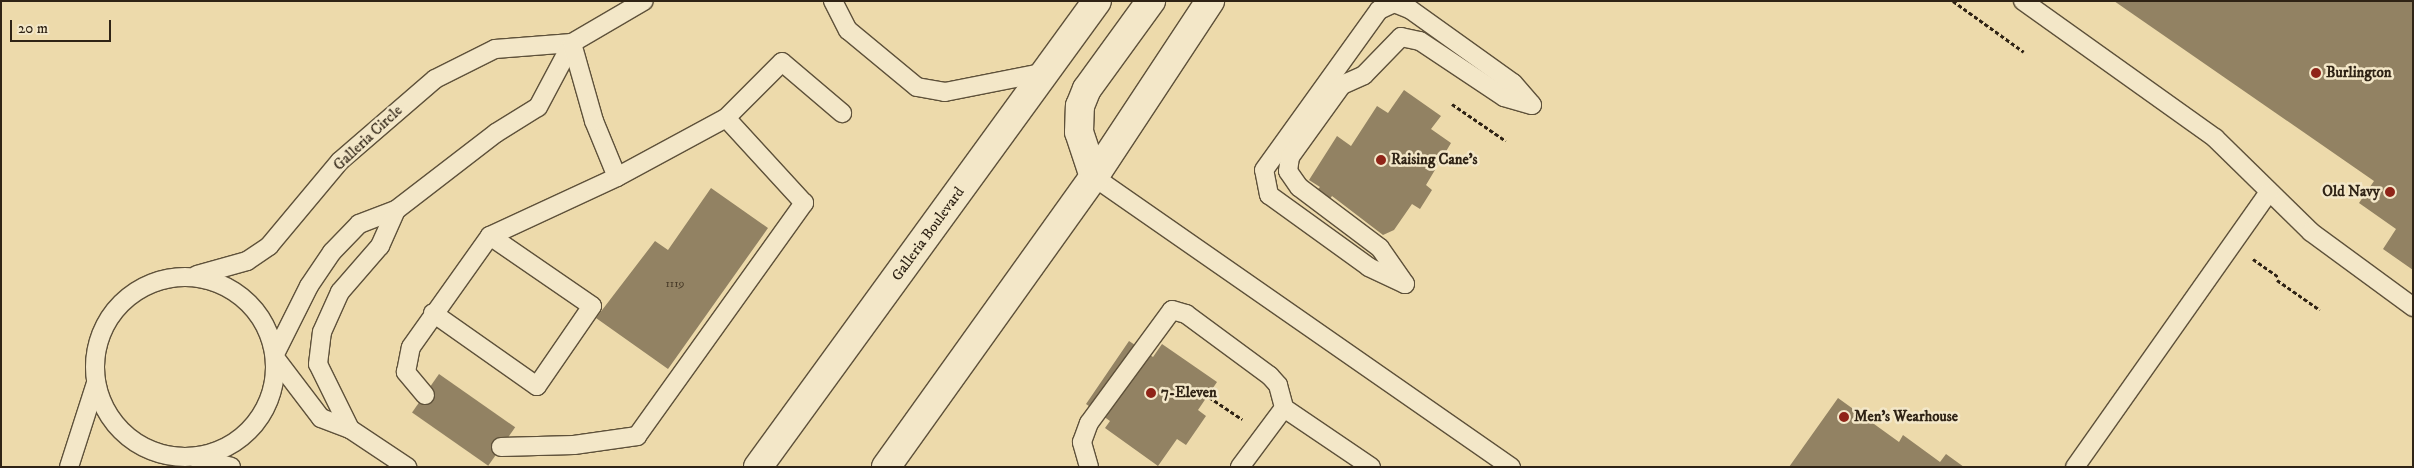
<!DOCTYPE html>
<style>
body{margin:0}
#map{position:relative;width:2414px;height:468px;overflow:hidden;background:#eddaab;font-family:"IM FELL DW Pica",serif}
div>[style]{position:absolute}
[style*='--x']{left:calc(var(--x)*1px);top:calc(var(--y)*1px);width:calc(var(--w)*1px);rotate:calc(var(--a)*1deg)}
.building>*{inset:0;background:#928263;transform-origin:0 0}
.path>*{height:3px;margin-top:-1.5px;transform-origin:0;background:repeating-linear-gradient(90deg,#2f2315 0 4px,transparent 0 6.5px)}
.roads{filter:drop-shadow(1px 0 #5e513a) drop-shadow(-1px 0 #5e513a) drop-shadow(0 1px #5e513a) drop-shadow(0 -1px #5e513a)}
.lane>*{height:18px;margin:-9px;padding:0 9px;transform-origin:9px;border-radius:9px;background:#f3e7c8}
.lane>.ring{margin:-9px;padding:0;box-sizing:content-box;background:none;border:18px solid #f3e7c8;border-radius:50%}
.secondary>*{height:28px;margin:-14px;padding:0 14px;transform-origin:14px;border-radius:14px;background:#f3e7c8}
.dots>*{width:14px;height:14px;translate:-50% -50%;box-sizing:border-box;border:2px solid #f3e7c8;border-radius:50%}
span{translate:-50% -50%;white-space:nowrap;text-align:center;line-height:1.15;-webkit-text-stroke:5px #f3e7c8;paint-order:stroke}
.number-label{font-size:12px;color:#483b28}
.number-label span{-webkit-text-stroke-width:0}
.poi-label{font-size:15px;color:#2f2315;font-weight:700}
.left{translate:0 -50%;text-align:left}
.right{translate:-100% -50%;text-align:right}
.street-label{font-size:15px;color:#2f2315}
.frame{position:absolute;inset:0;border:2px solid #2f2315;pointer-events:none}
.scale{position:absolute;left:10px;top:20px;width:101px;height:22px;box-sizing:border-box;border:2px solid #2f2315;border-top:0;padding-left:6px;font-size:15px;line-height:18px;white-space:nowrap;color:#2f2315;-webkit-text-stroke:4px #f3e7c8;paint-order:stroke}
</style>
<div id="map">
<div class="building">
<div style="clip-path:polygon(2114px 1px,2413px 1px,2413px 270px,2383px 249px,2396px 229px,2359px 203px,2374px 181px)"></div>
<div style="clip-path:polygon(1404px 90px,1441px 116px,1431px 129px,1451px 143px,1426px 185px,1432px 190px,1420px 209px,1412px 204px,1394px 230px,1383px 235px,1332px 196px,1330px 199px,1317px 190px,1320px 187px,1309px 180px,1337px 136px,1351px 146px,1377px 106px,1388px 113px)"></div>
<div style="clip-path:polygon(711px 188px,768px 228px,668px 369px,596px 318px,655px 241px,668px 250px)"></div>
<div style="clip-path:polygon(1129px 341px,1153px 357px,1162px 344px,1217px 382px,1198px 410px,1206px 416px,1186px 445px,1177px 439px,1158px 466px,1105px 428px,1110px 421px,1086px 404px)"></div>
<div style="left:439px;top:374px;width:93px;height:47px;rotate:35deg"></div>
<div style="clip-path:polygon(1838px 398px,1899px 442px,1903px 435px,1940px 462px,1946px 454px,1964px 467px,1789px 467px)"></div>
</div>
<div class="path">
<div style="--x:1953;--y:1;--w:87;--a:35.7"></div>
<div style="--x:1452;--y:104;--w:65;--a:34.4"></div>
<div style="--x:2253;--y:259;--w:32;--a:35"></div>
<div style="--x:2277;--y:280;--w:52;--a:34.9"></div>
<div style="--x:1209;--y:397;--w:40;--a:34"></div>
</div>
<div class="roads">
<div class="lane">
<div style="--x:833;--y:1;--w:33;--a:63"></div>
<div style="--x:848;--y:30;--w:89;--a:39.6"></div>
<div style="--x:917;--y:87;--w:28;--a:10"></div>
<div style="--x:945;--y:92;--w:103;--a:-11.2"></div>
<div style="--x:2023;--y:1;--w:236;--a:35.5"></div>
<div style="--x:2215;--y:138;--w:134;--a:44.4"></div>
<div style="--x:2311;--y:232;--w:127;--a:36.3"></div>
<div style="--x:726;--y:118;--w:79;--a:-45"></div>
<div style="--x:782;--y:62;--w:79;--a:40.4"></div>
<div style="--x:1094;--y:177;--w:508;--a:34.82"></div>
<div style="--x:197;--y:275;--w:52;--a:-15.6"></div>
<div style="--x:247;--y:261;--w:27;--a:-34"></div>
<div style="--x:269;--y:246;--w:111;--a:-50.1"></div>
<div style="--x:340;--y:161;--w:125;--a:-40.8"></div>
<div style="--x:435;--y:79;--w:67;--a:-26.6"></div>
<div style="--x:495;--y:49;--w:77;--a:-4.5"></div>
<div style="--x:572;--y:43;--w:83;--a:-30.3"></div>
<div class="ring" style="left:95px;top:277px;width:162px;height:162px"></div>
<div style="--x:1405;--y:284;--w:40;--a:-155"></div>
<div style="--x:1369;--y:267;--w:123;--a:-144.2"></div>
<div style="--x:1269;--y:195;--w:25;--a:-101"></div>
<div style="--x:1264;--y:170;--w:197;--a:-54.3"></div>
<div style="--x:1379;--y:10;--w:17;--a:-25"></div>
<div style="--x:1394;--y:3;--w:18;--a:22"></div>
<div style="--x:1411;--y:10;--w:125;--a:35.6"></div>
<div style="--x:1513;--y:83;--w:29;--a:49"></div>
<div style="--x:1405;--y:284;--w:44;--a:-124.8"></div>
<div style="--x:1380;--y:248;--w:101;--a:-143"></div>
<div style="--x:1299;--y:187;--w:19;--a:-125"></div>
<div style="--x:1288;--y:171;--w:14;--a:-82"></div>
<div style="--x:1290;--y:157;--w:89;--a:-54.2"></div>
<div style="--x:1342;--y:85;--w:24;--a:-24"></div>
<div style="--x:1364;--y:75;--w:53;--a:-45.8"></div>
<div style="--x:1401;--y:37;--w:19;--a:12"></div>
<div style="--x:1420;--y:41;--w:101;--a:33.7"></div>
<div style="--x:1504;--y:97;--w:29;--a:16"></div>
<div style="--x:433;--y:313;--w:127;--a:35.1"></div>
<div style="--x:537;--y:386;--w:97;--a:-55.5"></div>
<div style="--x:592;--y:306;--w:124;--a:-145.5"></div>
<div style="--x:275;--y:354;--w:76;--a:-63.4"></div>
<div style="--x:309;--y:286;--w:41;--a:-55.9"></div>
<div style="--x:332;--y:252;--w:39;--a:-46"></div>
<div style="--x:359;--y:224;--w:40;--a:-21"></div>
<div style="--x:396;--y:210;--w:126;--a:-37.6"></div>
<div style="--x:496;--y:133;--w:49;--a:-31.8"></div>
<div style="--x:538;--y:107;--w:72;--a:-62"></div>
<div style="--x:276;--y:359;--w:74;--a:52.7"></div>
<div style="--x:321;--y:418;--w:31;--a:21"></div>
<div style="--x:350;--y:429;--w:69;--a:33.7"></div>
<div style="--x:425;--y:395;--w:30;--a:-130"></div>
<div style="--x:406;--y:372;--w:25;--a:-79"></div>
<div style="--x:411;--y:347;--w:136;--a:-54.6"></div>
<div style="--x:490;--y:236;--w:140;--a:-24.9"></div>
<div style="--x:350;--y:429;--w:72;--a:-116.2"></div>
<div style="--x:318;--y:364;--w:32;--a:-83"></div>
<div style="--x:322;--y:332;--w:44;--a:-65.8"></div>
<div style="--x:340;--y:292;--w:61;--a:-49"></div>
<div style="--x:380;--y:246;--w:39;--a:-66"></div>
<div style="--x:501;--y:447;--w:73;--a:-1.6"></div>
<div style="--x:574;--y:445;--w:64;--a:-8.1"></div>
<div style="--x:637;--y:436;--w:287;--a:-54.4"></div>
<div style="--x:804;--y:203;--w:115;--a:-132.5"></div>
<div style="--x:726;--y:118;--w:124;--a:151.6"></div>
<div style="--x:617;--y:177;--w:61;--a:-112.3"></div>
<div style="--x:594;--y:121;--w:81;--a:-105.8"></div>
<div style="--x:196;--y:458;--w:36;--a:14"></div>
<div style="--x:69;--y:467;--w:88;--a:-72.2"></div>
<div style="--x:1089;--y:467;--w:26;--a:-106"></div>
<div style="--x:1082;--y:442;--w:20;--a:-70"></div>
<div style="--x:1089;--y:423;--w:140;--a:-53.7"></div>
<div style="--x:1172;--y:310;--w:15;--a:16"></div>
<div style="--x:1186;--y:314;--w:104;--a:36.4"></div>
<div style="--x:1270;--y:376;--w:12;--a:48"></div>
<div style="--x:1278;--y:385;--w:24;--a:75"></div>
<div style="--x:1240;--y:467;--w:74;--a:-53.3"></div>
<div style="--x:1284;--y:408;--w:105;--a:34.1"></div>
<div style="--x:2075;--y:467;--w:335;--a:-54.8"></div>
</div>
<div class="secondary">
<div style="--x:1094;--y:177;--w:47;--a:-108.4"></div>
<div style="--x:1079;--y:132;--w:26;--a:-88"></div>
<div style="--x:1080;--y:106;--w:18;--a:-68"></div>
<div style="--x:1087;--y:89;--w:109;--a:-54"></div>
<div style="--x:758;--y:467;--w:576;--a:-53.97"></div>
<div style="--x:886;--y:467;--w:357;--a:-54.4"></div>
<div style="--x:1094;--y:177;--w:211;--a:-56.6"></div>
</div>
</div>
<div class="dots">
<div style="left:2316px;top:73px;background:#8f2418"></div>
<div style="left:1381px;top:160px;background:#8f2418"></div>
<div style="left:2390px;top:192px;background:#8f2418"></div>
<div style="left:1151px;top:393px;background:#8f2418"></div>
<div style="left:1844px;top:417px;background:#8f2418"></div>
</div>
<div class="number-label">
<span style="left:675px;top:284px">1119</span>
</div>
<div class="poi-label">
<span class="left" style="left:2326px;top:73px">Burlington</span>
<span class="left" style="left:1391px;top:160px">Raising Cane's</span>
<span class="right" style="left:2380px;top:192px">Old Navy</span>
<span class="left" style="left:1161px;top:393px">7-Eleven</span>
<span class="left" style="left:1854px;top:417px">Men's Wearhouse</span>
</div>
<div class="street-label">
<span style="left:368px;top:138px;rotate:-43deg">Galleria Circle</span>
<span style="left:928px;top:234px;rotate:-54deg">Galleria Boulevard</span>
</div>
<div class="frame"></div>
<div class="scale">20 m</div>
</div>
